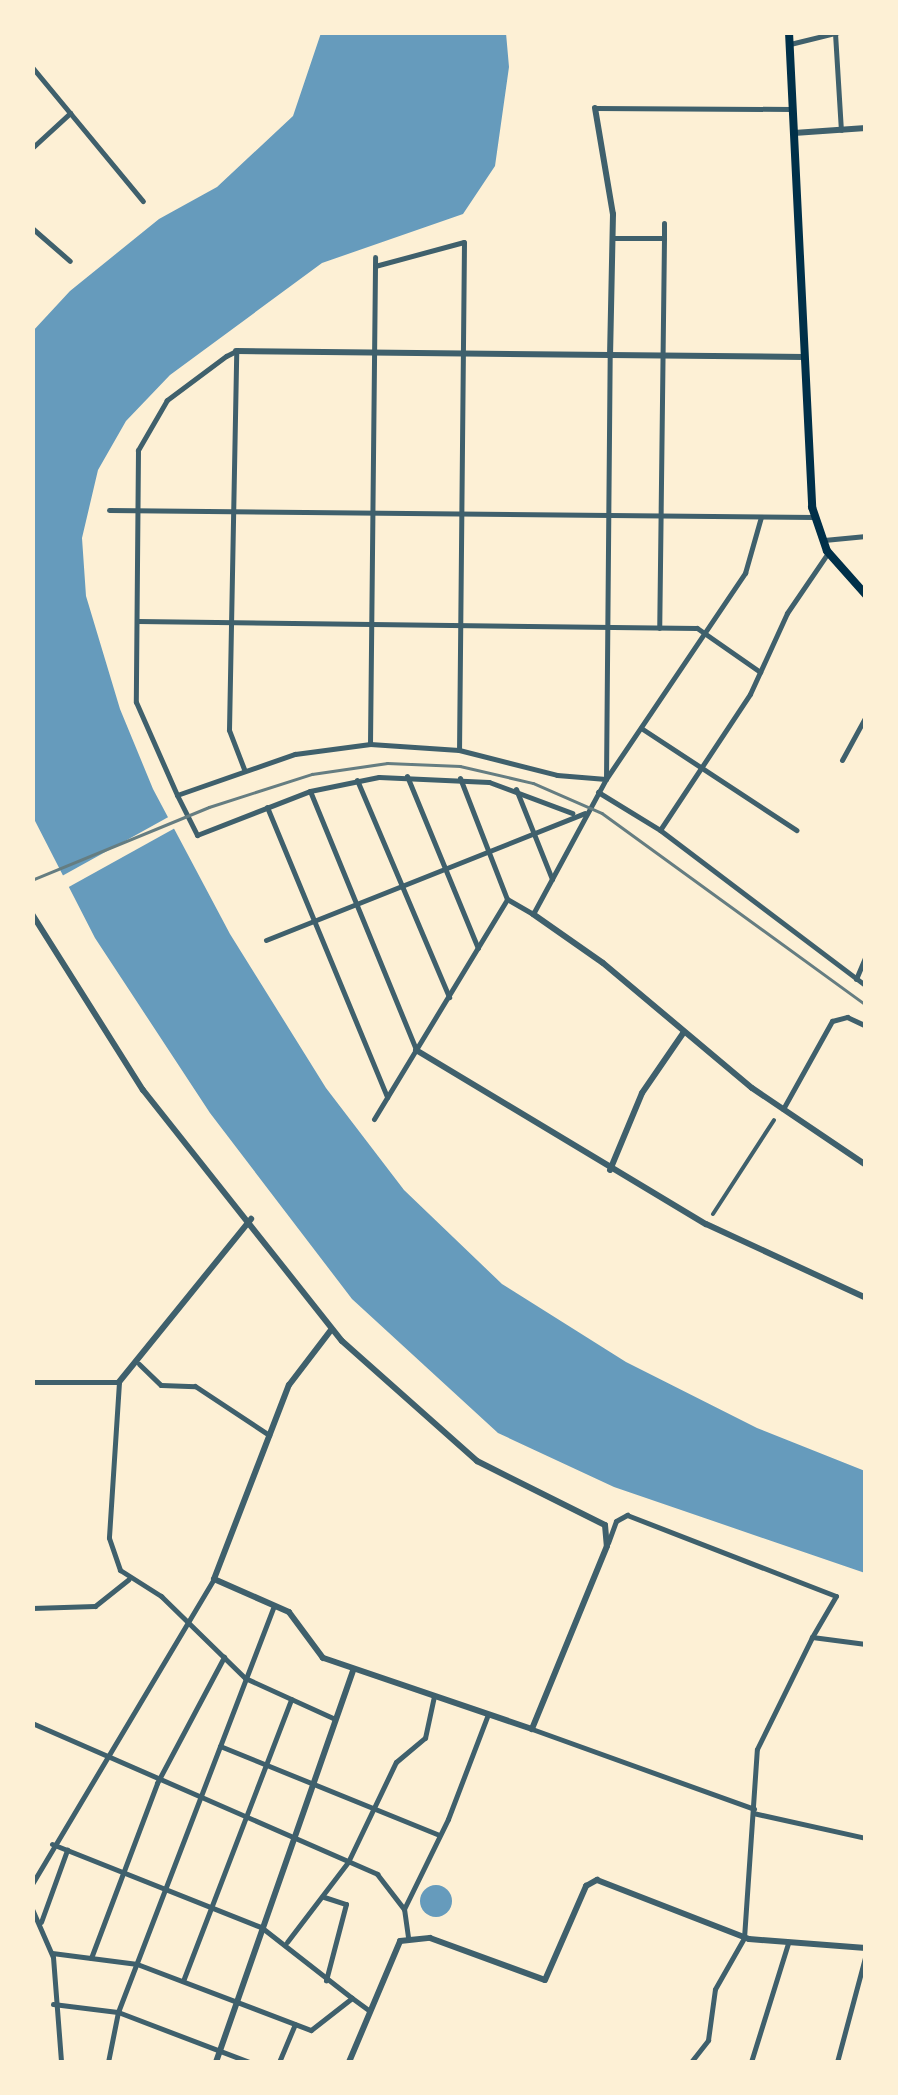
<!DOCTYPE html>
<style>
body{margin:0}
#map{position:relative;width:898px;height:2095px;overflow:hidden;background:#fdf0d5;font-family:Quicksand,sans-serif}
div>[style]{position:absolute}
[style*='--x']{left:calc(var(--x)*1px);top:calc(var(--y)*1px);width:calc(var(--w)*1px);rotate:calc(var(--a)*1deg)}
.water>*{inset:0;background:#669bbc}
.round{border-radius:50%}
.pier>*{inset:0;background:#fdf0d5;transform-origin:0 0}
.pedestrian>*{height:4px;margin:-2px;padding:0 2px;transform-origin:2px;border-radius:2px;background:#3f606c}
.minor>*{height:5px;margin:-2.5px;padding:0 2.5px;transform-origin:2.5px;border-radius:2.5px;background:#3f606c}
.tertiary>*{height:6px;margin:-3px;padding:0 3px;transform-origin:3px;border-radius:3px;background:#3f606c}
.secondary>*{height:8px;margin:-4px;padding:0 4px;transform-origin:4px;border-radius:4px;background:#003049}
.rail>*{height:2.5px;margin:-1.25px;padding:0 1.25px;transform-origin:1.25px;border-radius:1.25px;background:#657d81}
span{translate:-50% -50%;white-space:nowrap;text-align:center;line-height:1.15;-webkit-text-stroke:9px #fdf0d5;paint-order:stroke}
.frame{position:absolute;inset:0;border:35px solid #fdf0d5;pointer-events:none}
</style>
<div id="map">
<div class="water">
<div style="clip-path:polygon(321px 33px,506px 33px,509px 67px,495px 166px,463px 214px,322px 263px,170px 375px,126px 421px,98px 470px,82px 538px,86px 596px,120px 709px,153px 789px,230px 934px,326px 1088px,404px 1190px,502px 1284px,626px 1362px,757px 1428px,865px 1471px,865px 1573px,614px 1487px,498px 1433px,352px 1299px,210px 1113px,95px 938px,33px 817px,32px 332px,70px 291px,159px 219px,217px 187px,293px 116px)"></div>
<div class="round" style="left:420px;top:1885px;width:32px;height:32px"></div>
</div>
<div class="pier">
<div style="left:172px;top:815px;width:13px;height:133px;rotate:61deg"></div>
</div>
<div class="pedestrian">
<div style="--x:713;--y:1214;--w:112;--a:-57"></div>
</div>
<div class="minor">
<div style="--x:835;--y:33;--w:97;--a:86.5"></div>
<div style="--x:790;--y:44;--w:50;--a:-13.8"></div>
<div style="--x:32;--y:67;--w:174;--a:50.4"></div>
<div style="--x:595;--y:108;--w:197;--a:0.3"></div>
<div style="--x:32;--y:148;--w:52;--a:-42.6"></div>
<div style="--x:32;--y:228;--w:50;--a:41"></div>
<div style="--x:613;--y:238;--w:51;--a:0"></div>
<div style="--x:664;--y:238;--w:390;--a:90.7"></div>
<div style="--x:664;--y:238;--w:15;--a:-90"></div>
<div style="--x:375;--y:266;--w:92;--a:-15.1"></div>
<div style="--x:464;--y:242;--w:508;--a:90.56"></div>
<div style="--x:109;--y:510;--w:705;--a:0.57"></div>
<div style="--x:824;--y:540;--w:42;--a:-5.4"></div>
<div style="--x:137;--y:621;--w:560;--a:0.72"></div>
<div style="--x:697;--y:628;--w:77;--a:34.9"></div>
<div style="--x:641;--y:728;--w:186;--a:33.3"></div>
<div style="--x:370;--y:744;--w:487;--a:-89.4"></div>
<div style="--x:842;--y:760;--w:50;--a:-61.4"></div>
<div style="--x:244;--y:769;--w:42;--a:-111"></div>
<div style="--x:229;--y:730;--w:379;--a:-88.9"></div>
<div style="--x:236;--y:351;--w:11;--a:153"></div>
<div style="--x:226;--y:356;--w:74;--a:143.3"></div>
<div style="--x:167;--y:400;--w:58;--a:120.1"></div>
<div style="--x:138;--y:450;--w:252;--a:90.5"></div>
<div style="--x:136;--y:702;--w:102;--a:66.2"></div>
<div style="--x:177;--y:795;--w:125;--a:-19.2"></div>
<div style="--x:295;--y:754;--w:76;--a:-7.6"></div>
<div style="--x:370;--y:744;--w:89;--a:3.9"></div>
<div style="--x:459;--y:750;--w:101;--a:14.3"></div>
<div style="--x:557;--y:775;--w:49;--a:4.7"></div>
<div style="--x:606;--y:779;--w:249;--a:-56"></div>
<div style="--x:745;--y:573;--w:58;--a:-74.1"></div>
<div style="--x:407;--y:776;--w:186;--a:67.6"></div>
<div style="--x:460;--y:778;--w:130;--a:68.8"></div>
<div style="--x:357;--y:780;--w:236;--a:67"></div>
<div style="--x:516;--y:789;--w:97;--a:68.2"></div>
<div style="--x:310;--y:791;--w:280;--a:67.7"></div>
<div style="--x:598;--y:792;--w:73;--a:31.5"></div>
<div style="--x:660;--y:830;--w:258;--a:37.1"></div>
<div style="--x:177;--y:795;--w:45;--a:63.4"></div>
<div style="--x:197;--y:835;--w:121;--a:-21.3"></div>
<div style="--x:310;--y:791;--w:70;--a:-11.5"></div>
<div style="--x:379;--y:777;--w:110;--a:2.6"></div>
<div style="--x:489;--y:782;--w:89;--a:20.5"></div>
<div style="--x:267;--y:807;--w:314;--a:67.5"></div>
<div style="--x:660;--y:830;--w:163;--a:-56.5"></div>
<div style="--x:750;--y:694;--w:89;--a:-65.4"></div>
<div style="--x:787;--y:613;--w:73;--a:-55.7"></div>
<div style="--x:266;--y:940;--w:343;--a:-21.7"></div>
<div style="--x:856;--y:979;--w:26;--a:-67"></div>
<div style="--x:783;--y:1109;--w:101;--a:-60.9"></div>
<div style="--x:832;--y:1021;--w:16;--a:-15"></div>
<div style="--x:847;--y:1017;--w:21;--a:25"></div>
<div style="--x:374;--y:1119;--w:257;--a:-58.8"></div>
<div style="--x:507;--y:899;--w:30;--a:30"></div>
<div style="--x:533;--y:914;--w:153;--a:-61.6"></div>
<div style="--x:606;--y:779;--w:424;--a:-89.5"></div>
<div style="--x:139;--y:1364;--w:30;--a:44"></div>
<div style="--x:161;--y:1385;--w:34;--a:2"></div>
<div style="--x:195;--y:1386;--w:89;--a:33.5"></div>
<div style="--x:32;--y:1382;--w:87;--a:0"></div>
<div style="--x:119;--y:1382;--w:156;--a:93.7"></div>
<div style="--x:109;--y:1538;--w:34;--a:71"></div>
<div style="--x:120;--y:1570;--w:49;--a:32.4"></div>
<div style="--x:161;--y:1596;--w:117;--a:44.3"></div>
<div style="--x:245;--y:1678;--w:99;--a:24.5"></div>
<div style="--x:608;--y:1543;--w:23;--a:-70"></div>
<div style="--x:616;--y:1521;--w:13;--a:-29"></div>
<div style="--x:627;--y:1515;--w:224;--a:21.2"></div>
<div style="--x:836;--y:1596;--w:48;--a:120.3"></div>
<div style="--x:812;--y:1637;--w:54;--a:7.4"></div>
<div style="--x:32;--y:1608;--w:63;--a:-1.8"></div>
<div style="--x:95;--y:1606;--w:43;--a:-38.5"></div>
<div style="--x:32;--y:1723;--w:377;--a:23.6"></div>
<div style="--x:377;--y:1874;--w:44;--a:52.4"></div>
<div style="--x:532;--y:1729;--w:236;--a:19.8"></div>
<div style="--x:220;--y:1746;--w:236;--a:22.1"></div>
<div style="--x:753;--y:1813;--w:116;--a:12.5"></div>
<div style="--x:52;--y:1844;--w:225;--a:21.7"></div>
<div style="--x:261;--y:1927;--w:115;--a:38"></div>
<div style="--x:32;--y:1884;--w:355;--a:-59.2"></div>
<div style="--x:324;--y:1897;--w:23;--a:18"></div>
<div style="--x:346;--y:1904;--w:79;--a:104.7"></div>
<div style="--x:32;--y:1909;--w:52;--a:66.4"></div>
<div style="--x:53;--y:1957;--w:105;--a:85.6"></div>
<div style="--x:41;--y:1922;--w:77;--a:-70.1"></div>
<div style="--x:408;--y:1937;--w:28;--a:-98"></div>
<div style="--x:404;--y:1909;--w:100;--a:-63.9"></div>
<div style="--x:448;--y:1819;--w:112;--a:-69.1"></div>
<div style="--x:287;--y:1942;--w:101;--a:-52.7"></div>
<div style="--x:348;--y:1862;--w:111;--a:-64.4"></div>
<div style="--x:396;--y:1762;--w:38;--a:-40"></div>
<div style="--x:425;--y:1738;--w:43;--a:-77.9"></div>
<div style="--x:52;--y:1953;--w:86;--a:7.4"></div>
<div style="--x:137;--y:1964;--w:186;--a:20.8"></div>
<div style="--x:311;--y:2030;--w:52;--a:-38"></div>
<div style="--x:352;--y:1998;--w:22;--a:36"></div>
<div style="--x:91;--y:1958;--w:187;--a:-69.3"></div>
<div style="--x:157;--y:1783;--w:143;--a:-62"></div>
<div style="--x:183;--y:1981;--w:302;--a:-69"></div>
<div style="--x:53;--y:2004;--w:65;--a:7"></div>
<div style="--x:118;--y:2012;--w:140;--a:20.9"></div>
<div style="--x:108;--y:2062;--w:51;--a:-78.7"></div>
<div style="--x:118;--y:2012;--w:435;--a:-69"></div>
<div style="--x:279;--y:2062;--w:41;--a:-67.2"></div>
<div style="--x:691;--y:2062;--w:28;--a:-52"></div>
<div style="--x:708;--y:2040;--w:51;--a:-82.2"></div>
<div style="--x:715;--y:1989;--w:59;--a:-60.4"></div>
<div style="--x:744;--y:1938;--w:189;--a:-86.1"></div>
<div style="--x:757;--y:1749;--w:125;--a:-63.8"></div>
<div style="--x:751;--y:2062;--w:125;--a:-72.7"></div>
<div style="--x:837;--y:2062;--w:112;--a:-75"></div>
</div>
<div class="tertiary">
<div style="--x:595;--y:108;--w:108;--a:80.4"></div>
<div style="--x:613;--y:214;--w:141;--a:91.2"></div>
<div style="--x:794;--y:133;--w:72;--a:-4"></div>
<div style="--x:236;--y:351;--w:568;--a:0.61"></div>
<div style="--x:32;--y:914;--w:208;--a:57.8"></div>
<div style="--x:143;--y:1090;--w:320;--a:51.6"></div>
<div style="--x:342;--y:1341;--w:181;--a:41.6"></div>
<div style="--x:477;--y:1461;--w:143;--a:26.6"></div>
<div style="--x:605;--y:1525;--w:21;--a:85"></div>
<div style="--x:607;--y:1546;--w:198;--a:112.3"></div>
<div style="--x:532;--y:1729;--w:221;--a:-161.2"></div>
<div style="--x:323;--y:1658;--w:57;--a:-126.5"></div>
<div style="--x:289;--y:1612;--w:82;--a:-156.3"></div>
<div style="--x:214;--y:1579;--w:208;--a:-68.9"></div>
<div style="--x:289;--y:1385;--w:69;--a:-52.6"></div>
<div style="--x:533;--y:914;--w:85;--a:35"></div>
<div style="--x:603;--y:963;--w:194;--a:40"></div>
<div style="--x:752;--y:1088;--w:138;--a:34"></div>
<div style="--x:416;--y:1050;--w:338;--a:31"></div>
<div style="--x:706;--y:1224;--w:176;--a:24.8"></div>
<div style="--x:610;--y:1170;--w:83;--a:-67.4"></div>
<div style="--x:642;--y:1093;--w:74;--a:-55.5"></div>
<div style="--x:119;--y:1382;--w:210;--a:-51"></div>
<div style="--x:216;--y:2062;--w:415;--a:-70.7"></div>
<div style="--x:349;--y:2062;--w:131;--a:-67.1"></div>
<div style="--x:400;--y:1941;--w:30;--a:-6"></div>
<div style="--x:430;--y:1938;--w:122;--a:20.1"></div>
<div style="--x:545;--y:1980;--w:103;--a:-66.4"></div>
<div style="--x:586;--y:1886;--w:13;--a:-29"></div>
<div style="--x:597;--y:1880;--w:163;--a:21.2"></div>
<div style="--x:749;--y:1939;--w:117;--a:4.4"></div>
</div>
<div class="secondary">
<div style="--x:789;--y:32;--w:476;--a:87.2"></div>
<div style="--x:812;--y:507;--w:46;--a:71.2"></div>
<div style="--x:827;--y:551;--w:59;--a:48.4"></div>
</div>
<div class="rail">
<div style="--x:32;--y:880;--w:191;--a:-22.4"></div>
<div style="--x:209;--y:807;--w:108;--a:-17.8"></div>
<div style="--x:312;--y:774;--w:76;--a:-8.3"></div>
<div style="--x:387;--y:763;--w:73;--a:2.4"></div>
<div style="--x:460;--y:766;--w:75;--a:13.1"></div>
<div style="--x:533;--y:783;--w:75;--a:23.5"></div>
<div style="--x:602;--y:813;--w:326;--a:36"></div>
</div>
<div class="frame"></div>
</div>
